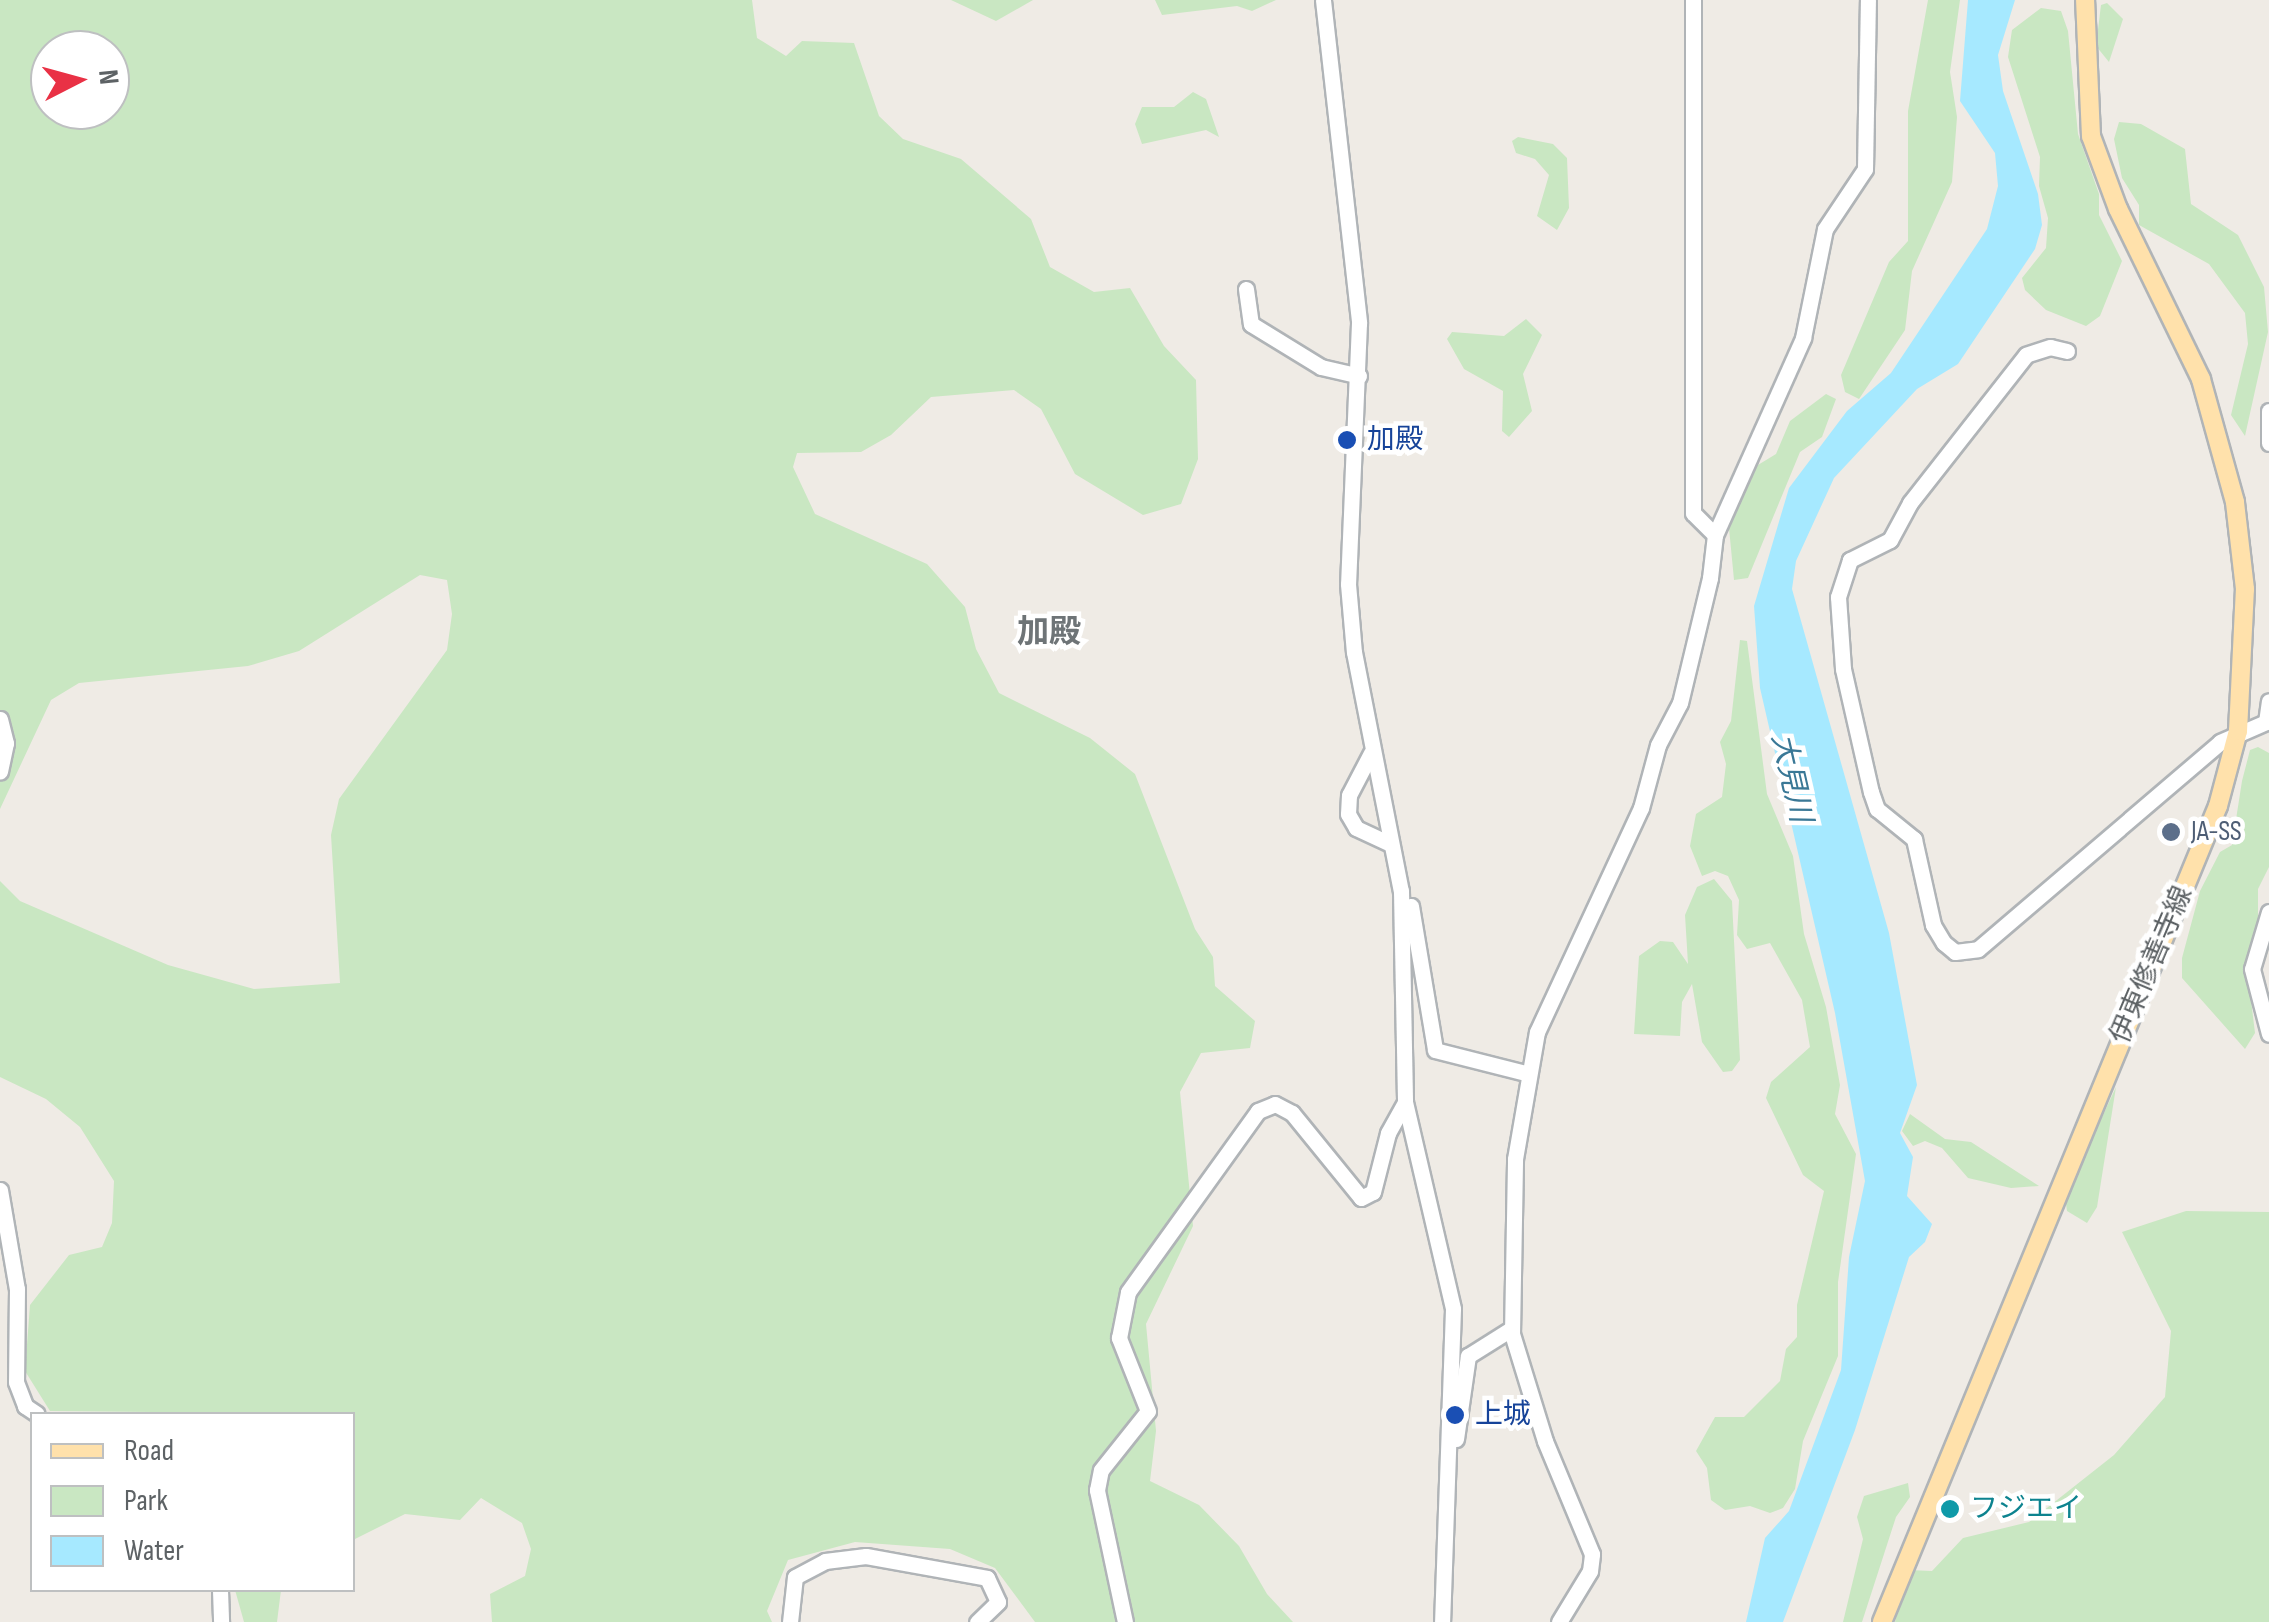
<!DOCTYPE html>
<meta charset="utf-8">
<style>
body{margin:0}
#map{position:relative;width:2269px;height:1622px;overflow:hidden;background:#efebe5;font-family:"Sofia Sans Condensed","Noto Sans JP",sans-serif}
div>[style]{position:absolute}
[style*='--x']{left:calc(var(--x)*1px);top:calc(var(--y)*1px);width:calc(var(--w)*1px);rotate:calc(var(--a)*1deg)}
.green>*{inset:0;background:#c9e7c2}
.water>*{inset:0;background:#a6e9ff}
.roads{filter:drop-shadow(2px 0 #b0b4b7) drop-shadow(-2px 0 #b0b4b7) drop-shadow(0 2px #b0b4b7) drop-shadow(0 -2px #b0b4b7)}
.minor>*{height:15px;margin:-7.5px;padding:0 7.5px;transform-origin:7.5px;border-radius:7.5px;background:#fff}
.major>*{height:18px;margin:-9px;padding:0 9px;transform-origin:9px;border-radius:9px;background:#ffe1ab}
.dots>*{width:28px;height:28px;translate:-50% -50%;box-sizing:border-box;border:5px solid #fff;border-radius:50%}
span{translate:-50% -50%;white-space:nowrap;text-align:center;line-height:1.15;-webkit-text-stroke:9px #fff;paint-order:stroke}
.transit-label{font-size:28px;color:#164399}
.left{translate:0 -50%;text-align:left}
.service-label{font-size:28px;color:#4e5e75}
.street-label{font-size:28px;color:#5d6265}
.culture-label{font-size:28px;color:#0d838f}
.water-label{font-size:30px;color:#3a7896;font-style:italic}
.quarter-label{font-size:32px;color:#6e7477;font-weight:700}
.legend{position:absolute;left:30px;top:1412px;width:325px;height:180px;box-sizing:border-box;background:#fff;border:2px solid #bec0c1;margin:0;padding:12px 18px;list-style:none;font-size:30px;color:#5d6265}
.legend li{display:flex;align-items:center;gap:20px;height:50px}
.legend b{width:50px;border:2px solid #bec0c1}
.north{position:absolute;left:30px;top:30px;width:100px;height:100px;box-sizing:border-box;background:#fff;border:2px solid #bec0c1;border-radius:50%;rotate:84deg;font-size:28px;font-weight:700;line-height:40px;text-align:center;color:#5d6265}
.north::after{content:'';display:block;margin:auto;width:35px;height:45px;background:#e93145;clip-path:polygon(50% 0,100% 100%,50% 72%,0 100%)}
</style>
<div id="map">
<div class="green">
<div style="clip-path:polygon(evenodd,0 0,752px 0,757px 38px,786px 56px,802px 41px,854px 43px,879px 116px,903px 139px,961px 159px,1031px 219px,1050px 267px,1094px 292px,1130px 288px,1164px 346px,1196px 380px,1198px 459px,1181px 504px,1143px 515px,1075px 474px,1041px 409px,1014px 390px,931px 397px,891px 435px,861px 452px,797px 453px,793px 467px,815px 514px,927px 564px,965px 607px,976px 649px,999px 693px,1090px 738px,1135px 774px,1195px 929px,1213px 957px,1215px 986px,1255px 1021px,1250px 1048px,1201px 1053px,1180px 1092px,1193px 1226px,1146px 1324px,1156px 1431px,1150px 1481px,1199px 1505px,1239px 1546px,1267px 1594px,1293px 1622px,1035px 1622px,995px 1568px,950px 1549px,855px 1542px,788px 1560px,767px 1611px,772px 1622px,492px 1622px,490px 1594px,525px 1576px,531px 1549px,522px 1523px,481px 1498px,460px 1520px,405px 1514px,353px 1540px,352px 1414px,50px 1411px,25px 1371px,30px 1305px,69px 1255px,102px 1247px,112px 1223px,114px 1181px,80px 1127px,46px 1099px,0 1077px,0 881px,20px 901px,168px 965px,254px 989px,340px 983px,331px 835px,339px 799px,447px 650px,452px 614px,447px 580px,420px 575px,299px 651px,248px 666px,79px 683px,51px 700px,0 809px,0 0,50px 50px,110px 50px,110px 110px,50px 110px,50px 50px)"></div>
<div style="clip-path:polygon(951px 0,1033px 0,996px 21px)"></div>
<div style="clip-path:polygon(1155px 0,1276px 0,1252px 11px,1237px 6px,1162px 15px)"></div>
<div style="clip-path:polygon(1928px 0,1960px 0,1950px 72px,1957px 117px,1952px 182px,1912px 271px,1905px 330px,1859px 399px,1845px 392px,1841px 375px,1889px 262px,1908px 241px,1908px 111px)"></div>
<div style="clip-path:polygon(2107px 3px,2123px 19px,2109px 62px,2096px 46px,2101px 5px)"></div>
<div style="clip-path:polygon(2041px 8px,2061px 11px,2068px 31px,2078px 134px,2099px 194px,2099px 215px,2122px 261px,2100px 316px,2086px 326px,2046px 310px,2025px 290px,2022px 278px,2046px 248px,2048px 218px,2039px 186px,2040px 157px,2008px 57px,2012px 30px)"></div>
<div style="clip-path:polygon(1193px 92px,1206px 99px,1219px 137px,1206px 130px,1142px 144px,1135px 124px,1142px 107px,1174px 107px)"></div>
<div style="clip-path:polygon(2119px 122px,2141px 124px,2185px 149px,2191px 204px,2238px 235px,2264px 287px,2268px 332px,2245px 436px,2231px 415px,2248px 344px,2245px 313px,2209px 264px,2139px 225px,2139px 205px,2122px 178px,2114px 139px)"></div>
<div style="clip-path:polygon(1518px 137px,1553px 144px,1567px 158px,1569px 208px,1557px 230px,1537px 216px,1549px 175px,1535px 159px,1516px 153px,1512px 141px)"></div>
<div style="clip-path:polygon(1526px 319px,1542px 335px,1523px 374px,1532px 411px,1509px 437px,1502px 431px,1503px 391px,1464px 369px,1447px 339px,1452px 332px,1504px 336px)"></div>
<div style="clip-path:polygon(1826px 394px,1836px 399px,1822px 437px,1800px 452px,1748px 578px,1734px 580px,1729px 528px,1753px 468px,1776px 454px,1790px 421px)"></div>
<div style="clip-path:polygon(1740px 640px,1747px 641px,1767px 794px,1793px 856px,1804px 934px,1826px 1007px,1840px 1085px,1835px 1114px,1856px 1154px,1838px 1282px,1838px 1356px,1803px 1441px,1795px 1489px,1783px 1508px,1770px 1513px,1750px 1506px,1725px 1510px,1711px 1500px,1707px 1468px,1696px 1451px,1715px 1417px,1744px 1417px,1780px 1381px,1786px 1349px,1797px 1337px,1797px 1305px,1824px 1191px,1803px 1175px,1766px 1098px,1771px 1082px,1810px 1047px,1802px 1000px,1770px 943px,1747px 949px,1737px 935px,1739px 900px,1728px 876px,1715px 871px,1702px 876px,1690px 846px,1696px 814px,1722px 797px,1726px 764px,1720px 742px,1731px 721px)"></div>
<div style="clip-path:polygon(2258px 747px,2269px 753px,2269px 867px,2258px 889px,2258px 927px,2246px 959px,2255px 1033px,2245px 1049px,2182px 978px,2182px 958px,2200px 891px,2220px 852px,2232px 845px,2242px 781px,2250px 750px)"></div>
<div style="clip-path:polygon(1714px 879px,1732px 901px,1740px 1060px,1732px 1071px,1723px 1072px,1702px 1042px,1692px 984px,1682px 1002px,1680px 1036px,1634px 1034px,1639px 956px,1660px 941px,1673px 942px,1688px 964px,1685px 915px,1697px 887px)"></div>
<div style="clip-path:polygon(2116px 1087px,2097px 1207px,2087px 1223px,2067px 1211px,2065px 1197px)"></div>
<div style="clip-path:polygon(1910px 1114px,1945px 1139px,1971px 1142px,2039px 1186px,2011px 1188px,1968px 1178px,1942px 1148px,1925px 1141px,1913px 1146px,1902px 1131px)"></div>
<div style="clip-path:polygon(2186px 1211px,2269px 1212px,2269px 1622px,1895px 1622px,1908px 1570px,1932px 1571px,1963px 1538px,2029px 1522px,2114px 1455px,2165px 1397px,2171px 1331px,2122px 1232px)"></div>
<div style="clip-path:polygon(1908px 1483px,1910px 1497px,1896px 1517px,1862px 1622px,1843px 1622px,1863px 1539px,1857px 1517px,1864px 1496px)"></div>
<div style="clip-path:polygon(235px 1590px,281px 1590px,277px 1622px,244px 1622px)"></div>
</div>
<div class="water">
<div style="clip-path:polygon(1968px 0,2015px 0,1998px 55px,2003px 91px,2038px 194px,2042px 225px,2035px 249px,1958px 364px,1917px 389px,1834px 478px,1796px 561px,1792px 589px,1889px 933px,1917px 1085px,1900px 1133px,1913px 1157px,1907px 1196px,1932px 1224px,1925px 1242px,1909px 1257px,1855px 1430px,1783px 1622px,1746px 1622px,1765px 1538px,1789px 1511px,1841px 1370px,1849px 1257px,1865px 1181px,1835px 1013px,1760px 688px,1754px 606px,1789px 488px,1847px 411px,1891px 373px,1987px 229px,1998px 186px,1995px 153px,1960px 101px)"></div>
</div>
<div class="roads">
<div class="minor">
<div style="--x:1323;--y:0;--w:325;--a:83.6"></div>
<div style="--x:1359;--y:323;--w:261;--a:92.4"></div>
<div style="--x:1348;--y:584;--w:68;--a:85"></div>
<div style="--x:1354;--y:652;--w:244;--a:78.9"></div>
<div style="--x:1401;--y:891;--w:211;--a:88.9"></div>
<div style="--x:1405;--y:1102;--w:212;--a:76.9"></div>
<div style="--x:1453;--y:1309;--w:313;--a:92"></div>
<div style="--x:1246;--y:289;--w:35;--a:82"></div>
<div style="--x:1251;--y:324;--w:82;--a:31.6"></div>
<div style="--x:1321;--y:367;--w:39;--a:13"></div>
<div style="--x:2067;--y:351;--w:17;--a:-167"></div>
<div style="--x:2050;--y:347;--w:25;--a:162"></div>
<div style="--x:2026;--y:355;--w:188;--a:128.1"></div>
<div style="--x:1910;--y:503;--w:42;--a:118.4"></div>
<div style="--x:1890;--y:540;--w:45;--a:153.4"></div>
<div style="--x:1850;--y:560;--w:39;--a:108"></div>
<div style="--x:1838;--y:597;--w:72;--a:86"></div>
<div style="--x:1843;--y:669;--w:126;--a:77.2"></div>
<div style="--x:1871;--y:792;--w:18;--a:71"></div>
<div style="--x:1877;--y:809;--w:48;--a:39"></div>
<div style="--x:1914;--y:839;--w:88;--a:77.5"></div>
<div style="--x:1933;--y:925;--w:21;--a:59"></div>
<div style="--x:1944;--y:943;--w:14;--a:39"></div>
<div style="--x:1955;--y:952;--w:23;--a:-7"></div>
<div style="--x:1978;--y:949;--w:318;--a:-40.5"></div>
<div style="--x:2220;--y:742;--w:50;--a:-23.5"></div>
<div style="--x:2266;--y:722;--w:21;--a:-82"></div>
<div style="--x:2269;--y:411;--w:32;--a:90"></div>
<div style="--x:1715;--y:535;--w:216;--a:-65.9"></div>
<div style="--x:1803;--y:338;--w:111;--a:-78.6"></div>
<div style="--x:1825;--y:229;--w:72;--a:-56.3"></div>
<div style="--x:1865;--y:169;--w:169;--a:-89"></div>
<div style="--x:0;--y:719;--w:25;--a:76"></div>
<div style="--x:6;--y:743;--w:29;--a:102"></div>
<div style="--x:1371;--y:753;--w:47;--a:117.6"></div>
<div style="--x:1349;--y:795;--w:19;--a:93"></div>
<div style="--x:1348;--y:814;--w:16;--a:60"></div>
<div style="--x:1356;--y:828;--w:38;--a:25"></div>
<div style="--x:1411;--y:906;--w:146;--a:80.5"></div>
<div style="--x:1435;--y:1050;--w:94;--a:14.2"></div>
<div style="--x:2269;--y:912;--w:59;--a:106.6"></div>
<div style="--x:2252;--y:969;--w:67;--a:75.3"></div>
<div style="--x:0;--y:1190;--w:100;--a:80.3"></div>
<div style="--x:17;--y:1289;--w:93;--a:90.6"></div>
<div style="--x:16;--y:1382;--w:26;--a:69"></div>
<div style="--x:25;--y:1406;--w:14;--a:34"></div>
<div style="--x:1456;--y:1439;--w:84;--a:-81.8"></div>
<div style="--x:1468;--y:1356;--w:51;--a:-32.1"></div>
<div style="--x:220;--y:1590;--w:32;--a:88"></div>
<div style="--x:790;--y:1622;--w:45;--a:-83.7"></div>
<div style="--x:795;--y:1577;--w:34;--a:-28"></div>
<div style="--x:825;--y:1561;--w:41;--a:-7"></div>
<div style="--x:866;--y:1556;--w:123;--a:10.3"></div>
<div style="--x:987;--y:1578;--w:26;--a:65"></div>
<div style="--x:998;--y:1602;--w:29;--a:136"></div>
<div style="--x:1125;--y:1622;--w:135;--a:-102"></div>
<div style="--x:1097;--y:1490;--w:20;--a:-79"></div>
<div style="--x:1101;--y:1470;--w:75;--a:-51.5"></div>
<div style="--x:1148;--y:1411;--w:79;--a:-111.7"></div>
<div style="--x:1119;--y:1338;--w:47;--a:-78.9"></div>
<div style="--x:1128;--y:1292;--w:223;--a:-54.3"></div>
<div style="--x:1258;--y:1111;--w:18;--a:-22"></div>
<div style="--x:1275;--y:1104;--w:19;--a:28"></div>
<div style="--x:1292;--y:1113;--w:109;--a:50.9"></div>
<div style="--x:1361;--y:1198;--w:13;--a:-27"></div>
<div style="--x:1373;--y:1192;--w:61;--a:-75.7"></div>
<div style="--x:1388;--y:1133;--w:35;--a:-61"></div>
<div style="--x:1559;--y:1622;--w:60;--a:-58.7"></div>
<div style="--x:1590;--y:1571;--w:17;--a:-83"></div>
<div style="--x:1592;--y:1554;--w:122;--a:-112.6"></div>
<div style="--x:1545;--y:1441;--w:112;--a:-107.1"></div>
<div style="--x:1512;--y:1334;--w:175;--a:-89"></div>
<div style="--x:1515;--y:1159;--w:129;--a:-80.2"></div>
<div style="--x:1537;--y:1032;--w:247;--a:-65.1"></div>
<div style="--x:1641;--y:808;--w:65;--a:-74.9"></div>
<div style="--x:1658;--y:745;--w:47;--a:-62.4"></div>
<div style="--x:1680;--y:703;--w:129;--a:-76.5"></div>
<div style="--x:1710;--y:578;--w:43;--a:-83.4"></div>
<div style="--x:1715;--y:535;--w:31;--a:-135"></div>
<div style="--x:1693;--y:513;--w:513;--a:-90"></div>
</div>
<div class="major">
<div style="--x:1882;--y:1622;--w:882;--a:-67.62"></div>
<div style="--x:2218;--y:806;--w:78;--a:-75.1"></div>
<div style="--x:2238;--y:731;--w:142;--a:-87.2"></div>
<div style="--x:2245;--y:589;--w:88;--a:-96.6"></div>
<div style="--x:2235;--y:502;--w:128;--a:-105.5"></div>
<div style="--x:2201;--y:379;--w:189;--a:-116"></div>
<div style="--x:2118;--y:209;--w:78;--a:-110.3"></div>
<div style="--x:2091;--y:136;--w:136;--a:-92.5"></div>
</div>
</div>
<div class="dots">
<div style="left:1347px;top:440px;background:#1a4fb4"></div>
<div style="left:2171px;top:832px;background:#5c6f8a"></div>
<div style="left:1455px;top:1415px;background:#1a4fb4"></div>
<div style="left:1950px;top:1509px;background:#0f9aa8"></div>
</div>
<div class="transit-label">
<span class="left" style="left:1367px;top:440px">加殿</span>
<span class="left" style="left:1475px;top:1415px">上城</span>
</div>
<div class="service-label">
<span class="left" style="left:2191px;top:832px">JA-SS</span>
</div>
<div class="street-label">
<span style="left:2152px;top:965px;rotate:-67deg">伊東修善寺線</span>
</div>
<div class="culture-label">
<span class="left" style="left:1970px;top:1509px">フジエイ</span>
</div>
<div class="water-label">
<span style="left:1791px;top:778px;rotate:77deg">大見川</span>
</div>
<div class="quarter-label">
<span style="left:1049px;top:633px">加殿</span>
</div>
<ul class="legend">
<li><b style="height:12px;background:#ffe1ab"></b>Road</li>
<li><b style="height:28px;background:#c9e7c2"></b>Park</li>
<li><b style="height:28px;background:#a6e9ff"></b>Water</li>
</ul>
<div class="north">N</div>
</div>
